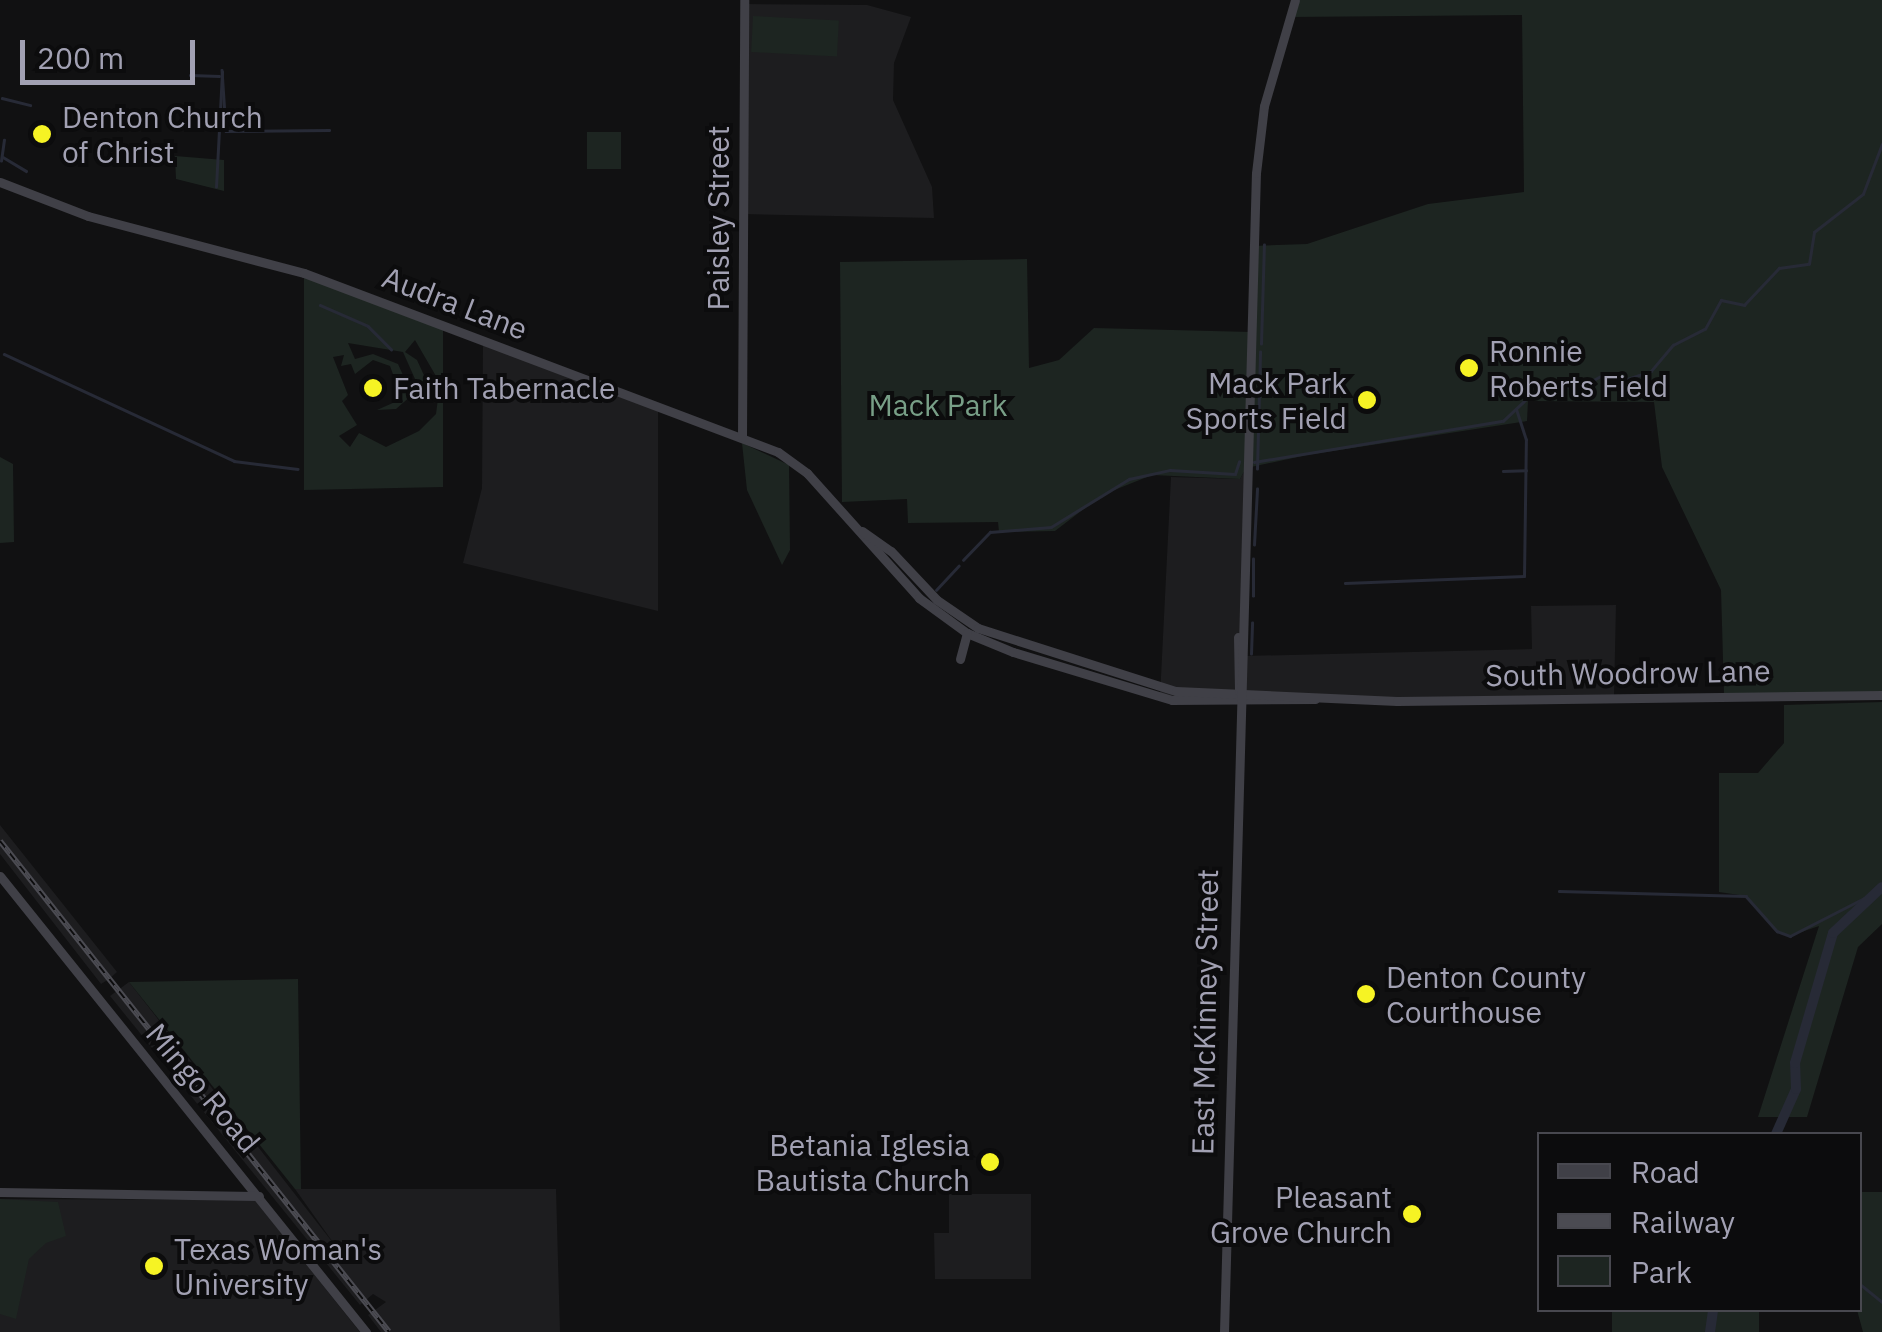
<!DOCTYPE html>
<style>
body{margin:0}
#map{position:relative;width:1882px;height:1332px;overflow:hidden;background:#111112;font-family:"IBM Plex Sans",sans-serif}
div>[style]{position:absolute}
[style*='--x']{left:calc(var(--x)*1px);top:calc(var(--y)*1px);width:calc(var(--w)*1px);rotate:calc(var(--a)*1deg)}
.built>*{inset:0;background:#1d1d1f}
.green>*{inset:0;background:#1d2521;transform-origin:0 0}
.stream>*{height:2.5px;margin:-1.25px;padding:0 1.25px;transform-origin:1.25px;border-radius:1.25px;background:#272a36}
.river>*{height:10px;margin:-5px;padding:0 5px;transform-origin:5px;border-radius:5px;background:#272a36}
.secondary>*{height:9px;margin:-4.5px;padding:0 4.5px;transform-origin:4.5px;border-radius:4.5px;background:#404047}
.rail>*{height:6px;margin-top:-3px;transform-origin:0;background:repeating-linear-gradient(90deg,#0c0c0d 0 8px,#4b4b52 0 16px);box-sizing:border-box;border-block:2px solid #4b4b52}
.dots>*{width:28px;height:28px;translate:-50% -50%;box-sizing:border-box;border:5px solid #0c0c0d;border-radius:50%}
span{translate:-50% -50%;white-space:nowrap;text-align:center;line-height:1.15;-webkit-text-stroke:8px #0c0c0d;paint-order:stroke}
.poi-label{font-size:30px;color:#a2a1b3}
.left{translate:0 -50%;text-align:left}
.right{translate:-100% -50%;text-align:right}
.street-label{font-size:30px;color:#a2a1b3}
.park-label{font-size:30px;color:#789f87}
.legend{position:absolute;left:1537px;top:1132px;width:325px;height:180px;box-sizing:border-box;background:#0c0c0d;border:2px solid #48484f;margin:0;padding:12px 18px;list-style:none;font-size:30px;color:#a2a1b3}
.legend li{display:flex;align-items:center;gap:20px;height:50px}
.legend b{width:50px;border:2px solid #48484f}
.scale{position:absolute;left:20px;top:40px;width:175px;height:45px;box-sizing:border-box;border:5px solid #a2a1b3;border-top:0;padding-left:12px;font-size:30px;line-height:35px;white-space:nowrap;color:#a2a1b3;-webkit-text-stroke:8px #0c0c0d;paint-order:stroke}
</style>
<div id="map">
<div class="built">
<div style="clip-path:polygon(744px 4px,867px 5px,911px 17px,894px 63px,893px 100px,932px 187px,934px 218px,743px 214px)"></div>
<div style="clip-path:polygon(483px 339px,658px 407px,658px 611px,463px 563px,482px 488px)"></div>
<div style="clip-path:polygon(1246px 468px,1245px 656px,1532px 649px,1531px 606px,1616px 605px,1614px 697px,1160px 697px,1171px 477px,1240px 479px)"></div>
<div style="clip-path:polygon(0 825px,117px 972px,109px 979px,101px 984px,0 854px)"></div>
<div style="clip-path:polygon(129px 982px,337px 1248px,295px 1189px,556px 1189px,560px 1332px,381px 1332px,368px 1315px,386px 1302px,373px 1294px,360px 1305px,110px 996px)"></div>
<div style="clip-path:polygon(949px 1194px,1031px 1194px,1031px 1279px,935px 1279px,934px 1233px,949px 1233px)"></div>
<div style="clip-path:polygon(0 1199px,255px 1200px,360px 1332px,0 1332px)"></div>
</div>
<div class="green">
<div style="clip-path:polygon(1295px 0,1882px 0,1882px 695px,1724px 694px,1721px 590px,1662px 467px,1654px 402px,1528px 401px,1527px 421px,1307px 455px,1246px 468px,1240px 479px,1152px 475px,1102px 495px,1055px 531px,999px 532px,998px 522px,908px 523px,907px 499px,842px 502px,840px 262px,1027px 259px,1029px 368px,1059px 360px,1094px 328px,1251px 332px,1253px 246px,1307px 244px,1428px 204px,1524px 192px,1522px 15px,1290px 17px)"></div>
<div style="left:753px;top:16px;width:86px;height:36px;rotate:3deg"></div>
<div style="left:587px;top:132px;width:34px;height:37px"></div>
<div style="clip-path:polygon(175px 156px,224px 160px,224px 191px,176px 179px)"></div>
<div style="clip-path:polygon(evenodd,304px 273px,443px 325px,443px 487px,304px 490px,304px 273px,415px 340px,440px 383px,436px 414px,419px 431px,386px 447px,359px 433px,350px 447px,339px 436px,357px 425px,342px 401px,348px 395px,333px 357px,344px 355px,341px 366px,351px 364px,355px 374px,373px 360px,390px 366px,403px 402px,395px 402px,377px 410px,396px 409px,412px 395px,398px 364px,373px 354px,355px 359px,348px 343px,403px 352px,419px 388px,428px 384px,417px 360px,405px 352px,415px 340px)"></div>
<div style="clip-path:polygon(742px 443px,789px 465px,790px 550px,782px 565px,747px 490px)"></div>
<div style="clip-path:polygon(0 457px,13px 464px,14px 542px,0 543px)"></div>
<div style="clip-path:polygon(1882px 702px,1882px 924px,1858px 947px,1807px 1117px,1758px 1117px,1819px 926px,1790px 936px,1777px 931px,1746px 896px,1719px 892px,1719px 773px,1758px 773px,1784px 743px,1784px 705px)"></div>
<div style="clip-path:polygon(298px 979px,301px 1189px,295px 1189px,129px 982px)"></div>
<div style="clip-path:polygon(1860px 1192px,1882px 1192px,1882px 1332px,1863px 1332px,1857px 1310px)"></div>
<div style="clip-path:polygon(0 1199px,58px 1202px,66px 1236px,46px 1243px,29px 1259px,16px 1319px,0 1314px)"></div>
<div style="left:1612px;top:1310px;width:147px;height:22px"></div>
</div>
<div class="stream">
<div style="--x:222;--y:70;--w:61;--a:86.2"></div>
<div style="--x:226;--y:131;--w:103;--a:-0.6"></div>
<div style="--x:190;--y:75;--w:29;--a:2"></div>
<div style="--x:2;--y:98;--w:29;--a:14"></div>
<div style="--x:3;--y:157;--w:27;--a:31"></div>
<div style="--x:1;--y:161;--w:21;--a:-82"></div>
<div style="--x:216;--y:187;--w:115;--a:-87"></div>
<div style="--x:320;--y:305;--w:52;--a:23.6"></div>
<div style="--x:368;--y:326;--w:33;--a:45"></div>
<div style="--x:1261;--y:344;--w:99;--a:-88.3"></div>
<div style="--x:4;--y:354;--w:254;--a:24.9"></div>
<div style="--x:234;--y:461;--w:64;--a:7.1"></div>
<div style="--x:1254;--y:462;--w:252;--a:-9.4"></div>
<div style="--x:1503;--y:421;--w:50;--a:-43.4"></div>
<div style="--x:1539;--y:387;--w:43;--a:-1.3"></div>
<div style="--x:1582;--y:386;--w:24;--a:-28"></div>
<div style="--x:1603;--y:375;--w:22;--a:13"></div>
<div style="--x:1624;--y:380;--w:28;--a:-18"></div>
<div style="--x:1651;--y:371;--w:34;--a:-50"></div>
<div style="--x:1673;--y:345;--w:36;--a:-27"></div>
<div style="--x:1705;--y:329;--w:33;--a:-61"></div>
<div style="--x:1721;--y:300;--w:24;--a:12"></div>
<div style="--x:1744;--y:305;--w:51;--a:-46.6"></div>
<div style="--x:1779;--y:268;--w:30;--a:-8"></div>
<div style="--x:1809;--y:264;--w:32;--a:-81"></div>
<div style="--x:1814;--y:232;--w:62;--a:-37.8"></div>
<div style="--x:1863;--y:194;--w:53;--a:-69.2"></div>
<div style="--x:1257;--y:469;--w:117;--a:-88.5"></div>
<div style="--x:1503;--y:471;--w:23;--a:-2"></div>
<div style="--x:1254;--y:545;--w:56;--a:-86.9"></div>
<div style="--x:963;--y:560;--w:39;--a:-46"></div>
<div style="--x:990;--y:532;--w:61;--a:-4.7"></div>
<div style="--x:1051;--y:527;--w:92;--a:-31.6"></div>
<div style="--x:1129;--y:479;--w:42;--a:-12.4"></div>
<div style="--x:1170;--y:470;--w:65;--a:3.5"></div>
<div style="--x:1235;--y:474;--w:13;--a:-72"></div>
<div style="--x:1345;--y:583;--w:179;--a:-2.2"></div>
<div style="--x:1524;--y:576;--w:136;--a:-89.2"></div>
<div style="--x:1526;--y:440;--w:32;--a:-108"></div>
<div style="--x:936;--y:590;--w:33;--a:-47"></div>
<div style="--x:1253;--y:596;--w:37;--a:-90"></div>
<div style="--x:1251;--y:654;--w:31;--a:-88"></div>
<div style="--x:1559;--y:891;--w:187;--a:1.5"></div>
<div style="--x:1746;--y:896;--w:47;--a:48.5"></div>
<div style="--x:1777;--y:931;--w:14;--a:21"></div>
<div style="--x:1790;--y:936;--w:101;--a:-27.1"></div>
<div style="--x:1860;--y:1284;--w:28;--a:39"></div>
</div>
<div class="river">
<div style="--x:1776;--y:1134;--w:49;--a:-66"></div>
<div style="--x:1796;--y:1089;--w:26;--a:-92"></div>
<div style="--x:1795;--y:1063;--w:135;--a:-73.7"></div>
<div style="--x:1833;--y:933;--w:67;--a:-43.2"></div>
<div style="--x:1710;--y:1332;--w:22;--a:-82"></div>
</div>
<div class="secondary">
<div style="--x:0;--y:182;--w:94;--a:21.1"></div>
<div style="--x:88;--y:216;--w:223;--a:14.8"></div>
<div style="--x:304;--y:273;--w:507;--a:20.69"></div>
<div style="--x:778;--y:452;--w:36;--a:36"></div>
<div style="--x:807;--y:473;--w:168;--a:48.1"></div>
<div style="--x:919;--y:598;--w:59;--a:36.1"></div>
<div style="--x:967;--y:633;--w:50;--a:22.4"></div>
<div style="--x:1013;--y:652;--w:166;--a:16.8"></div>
<div style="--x:1172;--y:700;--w:143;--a:-0.4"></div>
<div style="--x:742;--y:437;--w:437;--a:-89.7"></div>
<div style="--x:862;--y:531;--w:35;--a:35"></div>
<div style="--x:891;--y:551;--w:67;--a:46.8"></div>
<div style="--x:937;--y:600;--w:50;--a:34.3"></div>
<div style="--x:978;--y:628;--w:208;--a:17.7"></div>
<div style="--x:1176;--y:691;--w:221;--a:2.6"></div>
<div style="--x:1397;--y:701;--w:485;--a:-0.7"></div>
<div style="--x:1238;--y:637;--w:54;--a:88.9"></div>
<div style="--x:960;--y:659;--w:27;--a:-75"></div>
<div style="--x:0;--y:876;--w:585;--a:51.25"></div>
<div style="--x:0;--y:1192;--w:259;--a:0.9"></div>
<div style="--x:1224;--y:1332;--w:1159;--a:-88.42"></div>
<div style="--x:1256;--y:173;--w:67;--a:-83.2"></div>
<div style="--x:1264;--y:106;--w:110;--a:-73.7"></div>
</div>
<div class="rail">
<div style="--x:0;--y:841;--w:626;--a:51.61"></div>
</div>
<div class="dots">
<div style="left:42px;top:134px;background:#f6f324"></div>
<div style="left:1469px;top:368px;background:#f6f324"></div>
<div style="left:373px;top:388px;background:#f6f324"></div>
<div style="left:1367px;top:400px;background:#f6f324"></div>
<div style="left:1366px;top:994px;background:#f6f324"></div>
<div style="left:990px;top:1162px;background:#f6f324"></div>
<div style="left:1412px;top:1214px;background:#f6f324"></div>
<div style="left:154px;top:1266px;background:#f6f324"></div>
</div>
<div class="poi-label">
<span class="left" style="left:62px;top:134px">Denton Church<br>of Christ</span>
<span class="left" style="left:1489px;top:368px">Ronnie<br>Roberts Field</span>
<span class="right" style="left:1347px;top:400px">Mack Park<br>Sports Field</span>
<span class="left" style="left:393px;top:388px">Faith Tabernacle</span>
<span class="left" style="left:1386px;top:994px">Denton County<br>Courthouse</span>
<span class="right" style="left:970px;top:1162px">Betania Iglesia<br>Bautista Church</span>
<span class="right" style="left:1392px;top:1214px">Pleasant<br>Grove Church</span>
<span class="left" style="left:174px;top:1266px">Texas Woman's<br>University</span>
</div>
<div class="street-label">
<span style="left:718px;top:218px;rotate:-90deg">Paisley Street</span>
<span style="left:455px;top:303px;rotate:21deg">Audra Lane</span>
<span style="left:1628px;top:673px;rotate:-1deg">South Woodrow Lane</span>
<span style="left:1205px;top:1012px;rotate:-89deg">East McKinney Street</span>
<span style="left:203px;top:1088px;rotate:50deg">Mingo Road</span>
</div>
<div class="park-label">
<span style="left:938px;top:405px">Mack Park</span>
</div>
<ul class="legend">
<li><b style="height:12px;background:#404047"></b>Road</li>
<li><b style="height:12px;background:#4b4b52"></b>Railway</li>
<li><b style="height:28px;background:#1d2521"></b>Park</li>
</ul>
<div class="scale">200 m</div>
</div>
